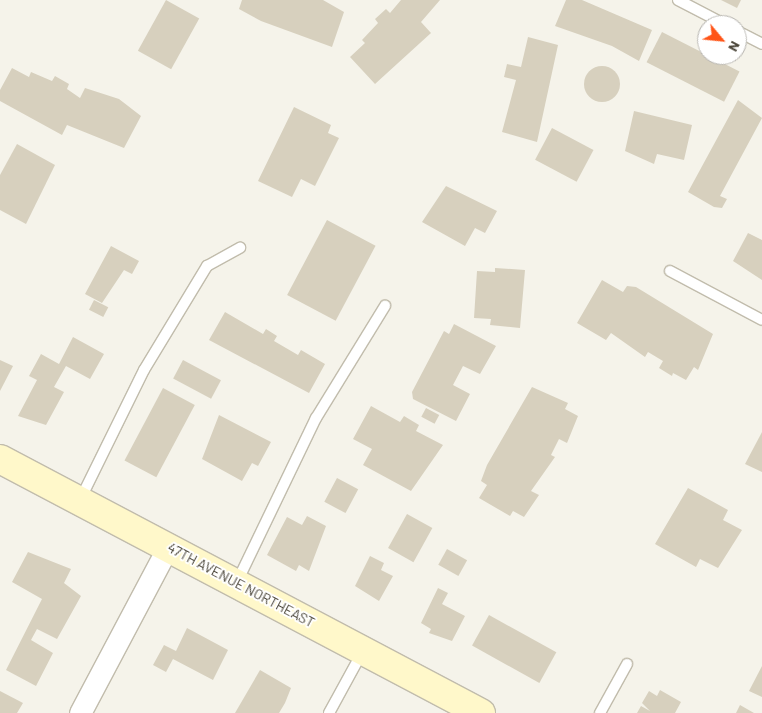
<!DOCTYPE html>
<style>
body{margin:0}
#map{position:relative;width:762px;height:713px;overflow:hidden;background:#f5f3ea;font-family:Barlow,sans-serif}
div>[style]{position:absolute}
[style*='--x']{left:calc(var(--x)*1px);top:calc(var(--y)*1px);width:calc(var(--w)*1px);rotate:calc(var(--a)*1deg)}
.building>*{inset:0;background:#d7d0be;transform-origin:0 0}
.round{border-radius:50%}
.roads{filter:drop-shadow(1px 0 #c1bcac) drop-shadow(-1px 0 #c1bcac) drop-shadow(0 1px #c1bcac) drop-shadow(0 -1px #c1bcac)}
.lane>*{height:10px;margin:-5px;padding:0 5px;transform-origin:5px;border-radius:5px;background:#fff}
.street>*{height:21px;margin:-10.5px;padding:0 10.5px;transform-origin:10.5px;border-radius:10.5px;background:#fff}
.secondary>*{height:28px;margin:-14px;padding:0 14px;transform-origin:14px;border-radius:14px;background:#fff8ca}
span{translate:-50% -50%;white-space:nowrap;text-align:center;line-height:1.15;-webkit-text-stroke:4px #fff;paint-order:stroke}
.street-label{font-size:14px;color:#494437}
.north{position:absolute;left:697px;top:15px;width:50px;height:50px;box-sizing:border-box;background:#fff;border:1px solid #b6b4af;border-radius:50%;rotate:118deg;font-size:14px;font-weight:700;line-height:20px;text-align:center;color:#494437}
.north::after{content:'';display:block;margin:auto;width:18px;height:22px;background:#ff5417;clip-path:polygon(50% 0,100% 100%,50% 72%,0 100%)}
</style>
<div id="map">
<div class="building">
<div style="left:166px;top:0;width:38px;height:58px;rotate:29deg"></div>
<div style="clip-path:polygon(242px 0,323px 0,344px 12px,332px 47px,261px 21px,239px 9px)"></div>
<div style="clip-path:polygon(401px 0,440px 0,421px 22px,431px 33px,375px 84px,350px 57px,365px 43px,362px 40px,378px 23px,375px 19px,386px 9px,390px 13px)"></div>
<div style="clip-path:polygon(566px 0,582px 0,652px 30px,639px 61px,612px 46px,555px 26px)"></div>
<div style="clip-path:polygon(721px 0,741px 0,737px 8px)"></div>
<div style="left:662px;top:32px;width:87px;height:34px;rotate:27deg"></div>
<div style="clip-path:polygon(528px 37px,558px 45px,537px 142px,502px 132px,516px 80px,504px 77px,507px 64px,521px 67px)"></div>
<div class="round" style="left:584px;top:66px;width:36px;height:36px"></div>
<div style="clip-path:polygon(12px 68px,29px 77px,31px 72px,52px 81px,55px 76px,69px 84px,67px 89px,80px 98px,85px 88px,119px 99px,141px 116px,124px 148px,67px 125px,62px 135px,0 101px,0 90px)"></div>
<div style="clip-path:polygon(738px 100px,762px 118px,720px 196px,727px 199px,722px 208px,714px 207px,688px 192px)"></div>
<div style="clip-path:polygon(294px 107px,331px 125px,328px 133px,339px 138px,315px 186px,301px 179px,292px 197px,258px 181px)"></div>
<div style="clip-path:polygon(634px 111px,692px 125px,684px 160px,657px 154px,654px 164px,625px 151px)"></div>
<div style="left:552px;top:128px;width:47px;height:36px;rotate:28deg"></div>
<div style="clip-path:polygon(17px 144px,55px 165px,26px 224px,0 210px,0 175px)"></div>
<div style="clip-path:polygon(446px 186px,497px 211px,485px 233px,475px 228px,465px 246px,422px 222px)"></div>
<div style="left:327px;top:220px;width:55px;height:85px;rotate:28deg"></div>
<div style="clip-path:polygon(748px 233px,762px 240px,762px 280px,733px 261px)"></div>
<div style="clip-path:polygon(111px 246px,139px 261px,132px 274px,124px 270px,102px 303px,85px 294px)"></div>
<div style="clip-path:polygon(495px 268px,525px 270px,520px 328px,490px 325px,491px 319px,474px 318px,477px 271px,495px 272px)"></div>
<div style="clip-path:polygon(602px 280px,623px 292px,627px 286px,636px 287px,713px 334px,698px 370px,694px 367px,686px 380px,673px 373px,672px 376px,659px 368px,663px 361px,648px 352px,645px 357px,611px 333px,606px 340px,577px 323px)"></div>
<div style="left:94px;top:300px;width:16px;height:11px;rotate:27deg"></div>
<div style="clip-path:polygon(225px 312px,263px 334px,266px 329px,277px 336px,274px 341px,298px 355px,301px 350px,325px 364px,309px 393px,209px 340px)"></div>
<div style="clip-path:polygon(454px 324px,496px 346px,480px 374px,463px 366px,453px 385px,470px 394px,456px 421px,413px 399px,412px 392px,444px 331px,449px 334px)"></div>
<div style="clip-path:polygon(73px 337px,104px 354px,90px 379px,66px 366px,54px 387px,64px 392px,46px 425px,18px 416px,37px 380px,29px 376px,41px 354px,59px 364px)"></div>
<div style="clip-path:polygon(0 360px,13px 366px,0 391px)"></div>
<div style="left:183px;top:360px;width:43px;height:21px;rotate:28deg"></div>
<div style="clip-path:polygon(532px 387px,568px 403px,565px 409px,578px 416px,567px 443px,559px 439px,551px 455px,555px 457px,531px 491px,539px 495px,524px 517px,513px 511px,510px 516px,479px 498px,487px 485px,481px 481px,487px 465px)"></div>
<div style="left:163px;top:388px;width:36px;height:82px;rotate:28deg"></div>
<div style="clip-path:polygon(371px 406px,400px 422px,404px 416px,419px 425px,416px 431px,443px 445px,411px 491px,363px 465px,372px 449px,353px 439px)"></div>
<div style="left:426px;top:408px;width:15px;height:10px;rotate:28deg"></div>
<div style="clip-path:polygon(219px 415px,271px 442px,258px 466px,252px 463px,242px 481px,202px 459px)"></div>
<div style="clip-path:polygon(762px 432px,762px 472px,745px 464px)"></div>
<div style="left:337px;top:478px;width:24px;height:27px;rotate:28deg"></div>
<div style="clip-path:polygon(688px 488px,728px 510px,723px 520px,742px 530px,718px 568px,700px 559px,696px 567px,655px 544px)"></div>
<div style="left:407px;top:514px;width:29px;height:39px;rotate:29deg"></div>
<div style="clip-path:polygon(307px 516px,326px 526px,309px 571px,299px 565px,296px 571px,267px 555px,287px 517px,302px 525px)"></div>
<div style="left:447px;top:549px;width:23px;height:18px;rotate:29deg"></div>
<div style="clip-path:polygon(28px 552px,71px 569px,64px 583px,81px 596px,57px 639px,37px 629px,31px 640px,53px 653px,36px 686px,6px 670px,42px 599px,12px 582px)"></div>
<div style="clip-path:polygon(370px 556px,384px 563px,381px 570px,393px 576px,379px 601px,355px 586px)"></div>
<div style="clip-path:polygon(438px 588px,448px 593px,442px 604px,465px 616px,452px 641px,429px 633px,431px 629px,421px 623px)"></div>
<div style="left:489px;top:615px;width:77px;height:35px;rotate:29deg"></div>
<div style="clip-path:polygon(187px 628px,228px 650px,213px 680px,173px 659px,166px 672px,153px 665px,164px 645px,176px 651px)"></div>
<div style="clip-path:polygon(762px 666px,762px 697px,749px 691px)"></div>
<div style="clip-path:polygon(260px 670px,291px 688px,285px 703px,279px 713px,235px 713px)"></div>
<div style="clip-path:polygon(660px 690px,681px 702px,675px 713px,637px 713px,641px 706px,650px 711px,642px 703px,649px 691px,657px 696px)"></div>
<div style="clip-path:polygon(0 691px,23px 703px,17px 713px,0 713px)"></div>
<div style="clip-path:polygon(740px 705px,754px 713px,736px 713px)"></div>
</div>
<div class="roads">
<div class="lane">
<div style="--x:678;--y:0;--w:54;--a:27.5"></div>
<div style="--x:737;--y:31;--w:28;--a:27"></div>
<div style="--x:670;--y:271;--w:104;--a:28"></div>
<div style="--x:80;--y:500;--w:145;--a:-63.8"></div>
<div style="--x:144;--y:370;--w:122;--a:-58.8"></div>
<div style="--x:207;--y:266;--w:38;--a:-29"></div>
<div style="--x:237;--y:582;--w:182;--a:-64.3"></div>
<div style="--x:316;--y:418;--w:132;--a:-58.4"></div>
<div style="--x:329;--y:713;--w:71;--a:-61.3"></div>
<div style="--x:600;--y:713;--w:56;--a:-61.1"></div>
</div>
<div class="street">
<div style="--x:80;--y:713;--w:188;--a:-62.1"></div>
</div>
<div class="secondary">
<div style="--x:0;--y:459;--w:544;--a:27.84"></div>
</div>
</div>
<div class="street-label">
<span style="left:241px;top:585px;rotate:28deg">47TH AVENUE NORTHEAST</span>
</div>
<div class="north">N</div>
</div>
